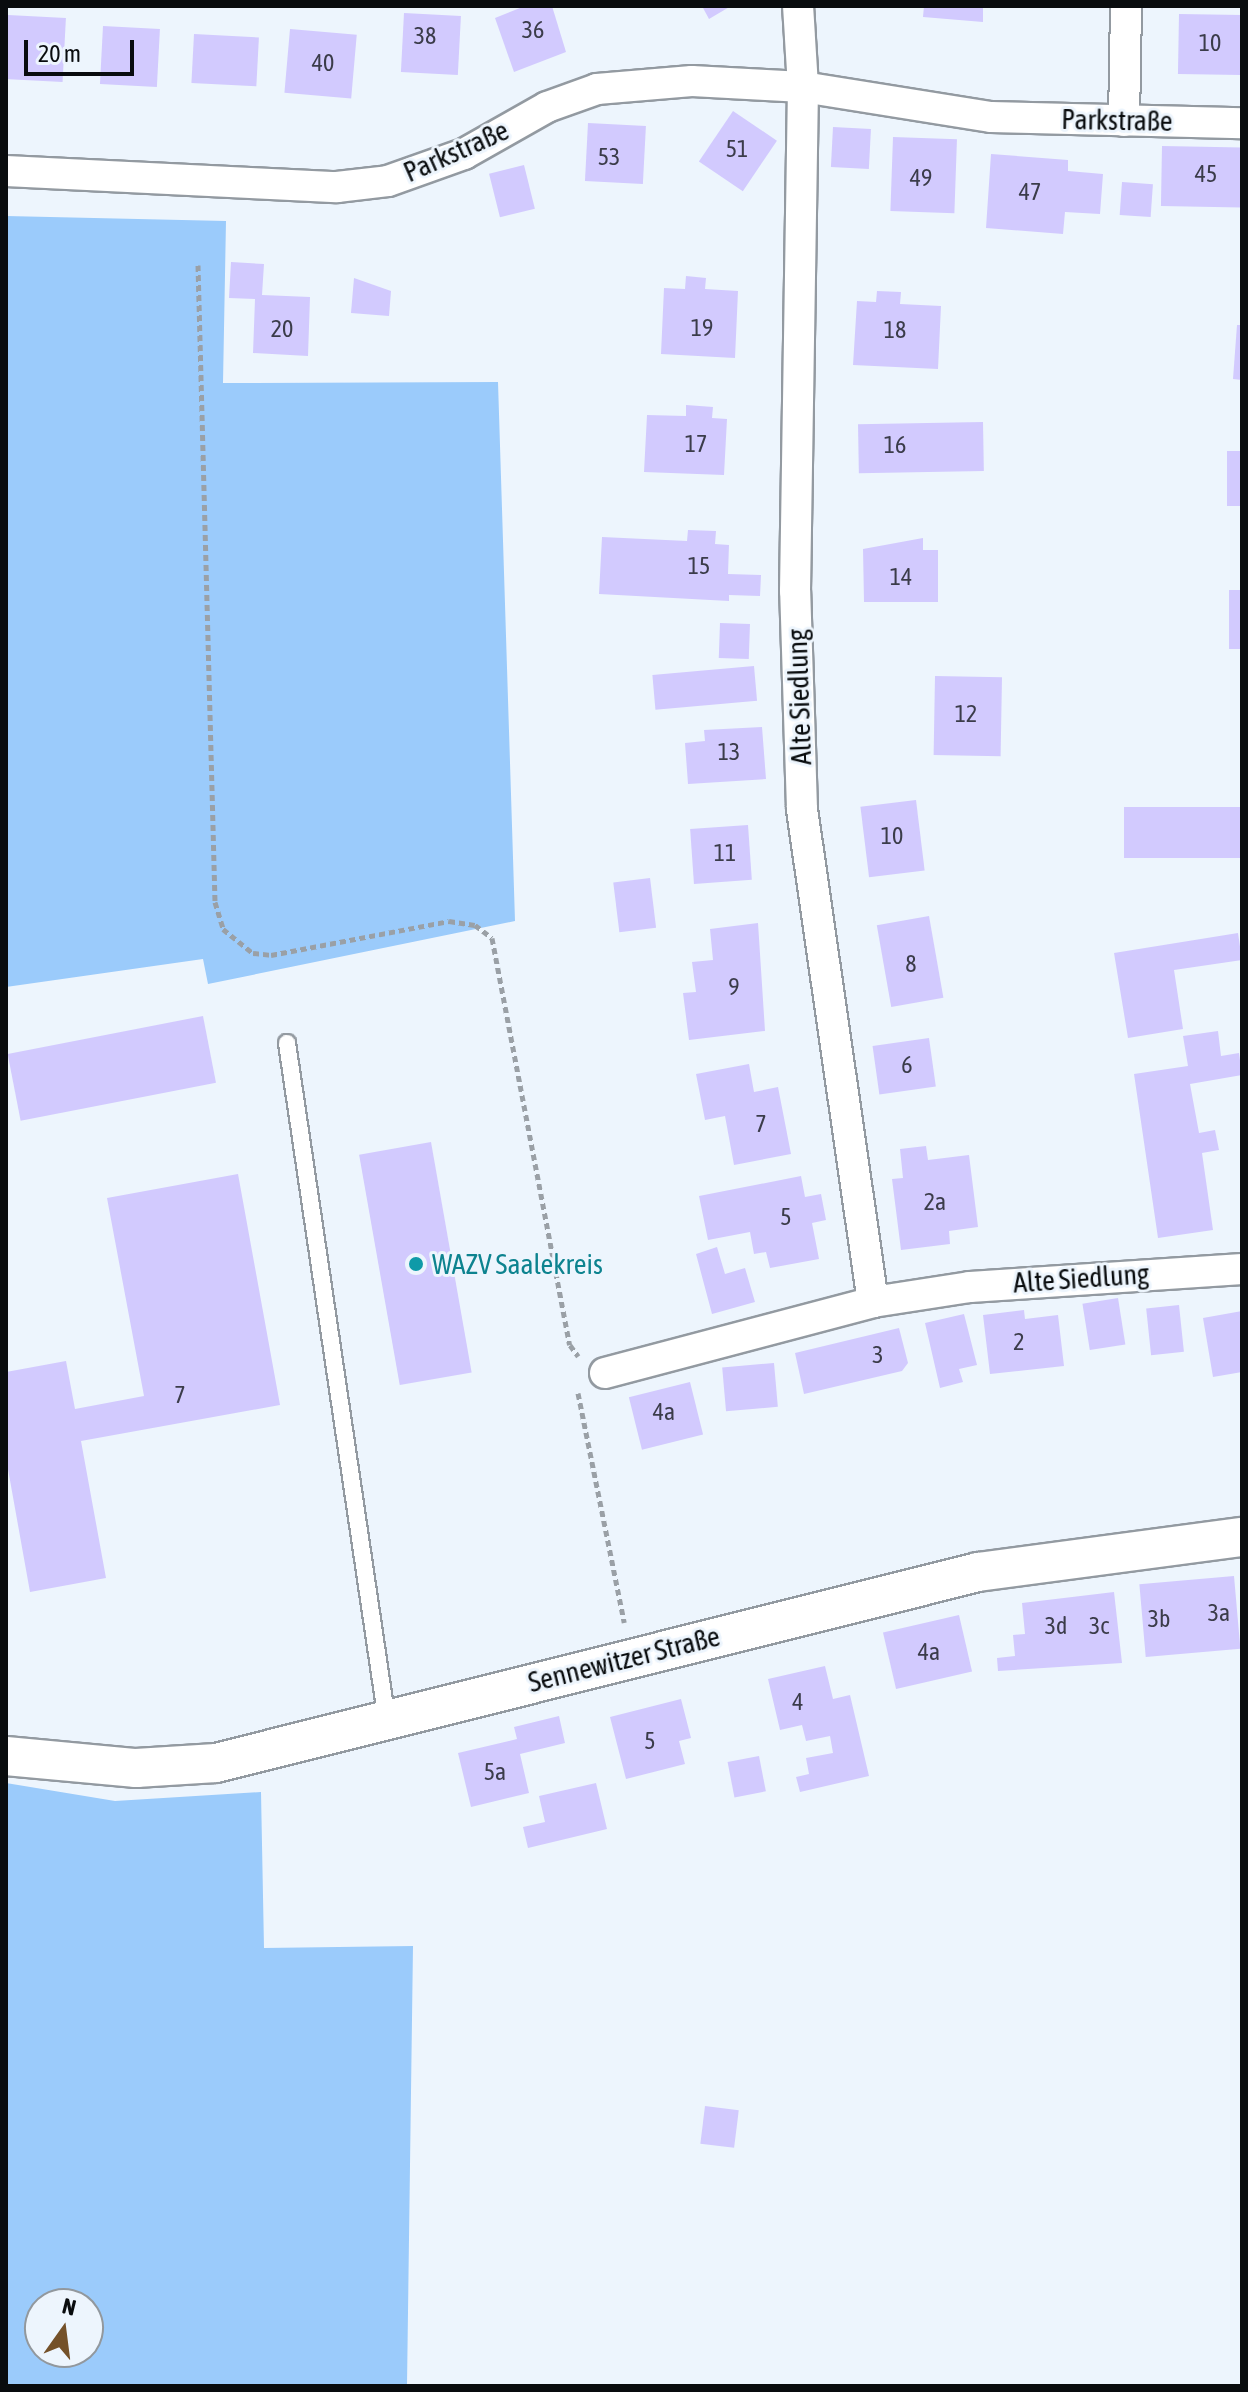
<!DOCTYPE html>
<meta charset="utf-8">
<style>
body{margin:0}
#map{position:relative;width:1248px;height:2392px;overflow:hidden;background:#edf5fd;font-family:"Asap Condensed",sans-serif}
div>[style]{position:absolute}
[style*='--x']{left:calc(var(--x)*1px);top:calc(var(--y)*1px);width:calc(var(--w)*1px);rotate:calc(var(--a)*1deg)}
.green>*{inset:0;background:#9bcbfb}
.building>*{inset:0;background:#d2cafe;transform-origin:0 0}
.path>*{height:5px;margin-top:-2.5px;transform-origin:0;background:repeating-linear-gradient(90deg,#9aa0a6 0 6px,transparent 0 10px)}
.roads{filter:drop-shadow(2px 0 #939aa1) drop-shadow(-2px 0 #939aa1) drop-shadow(0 2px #939aa1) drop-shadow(0 -2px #939aa1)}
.service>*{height:16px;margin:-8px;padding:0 8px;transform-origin:8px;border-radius:8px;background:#fff}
.minor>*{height:30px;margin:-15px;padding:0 15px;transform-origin:15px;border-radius:15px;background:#fff}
.tertiary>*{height:38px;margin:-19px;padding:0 19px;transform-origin:19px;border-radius:19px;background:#fff}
.dots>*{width:22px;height:22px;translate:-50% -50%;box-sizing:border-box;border:4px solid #edf5fd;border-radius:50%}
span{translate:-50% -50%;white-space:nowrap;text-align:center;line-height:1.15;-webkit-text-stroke:6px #edf5fd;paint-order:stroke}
.number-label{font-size:24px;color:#3b3c4a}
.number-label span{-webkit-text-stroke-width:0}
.street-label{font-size:28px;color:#090c0e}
.culture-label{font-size:28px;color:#0d838f}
.left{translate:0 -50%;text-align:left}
.frame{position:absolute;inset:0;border:8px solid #090c0e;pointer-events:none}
.north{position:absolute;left:24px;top:2288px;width:80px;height:80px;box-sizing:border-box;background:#edf5fd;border:2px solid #92989d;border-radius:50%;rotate:14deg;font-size:22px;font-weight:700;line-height:32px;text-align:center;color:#090c0e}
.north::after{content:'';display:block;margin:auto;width:28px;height:36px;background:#745129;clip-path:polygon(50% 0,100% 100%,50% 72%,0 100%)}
.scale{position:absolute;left:24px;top:40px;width:110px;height:36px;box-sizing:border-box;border:4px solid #090c0e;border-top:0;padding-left:10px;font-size:24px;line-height:28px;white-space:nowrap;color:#090c0e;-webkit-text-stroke:6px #edf5fd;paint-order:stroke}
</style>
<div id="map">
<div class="green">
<div style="clip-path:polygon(6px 216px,226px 221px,223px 383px,498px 382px,515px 921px,208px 984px,203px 959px,6px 987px)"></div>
<div style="clip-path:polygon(evenodd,6px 1783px,115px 1801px,261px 1792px,264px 1948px,413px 1946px,407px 2386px,6px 2386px,6px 1783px,40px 2304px,88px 2304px,88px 2352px,40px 2352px,40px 2304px)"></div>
</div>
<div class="building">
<div style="clip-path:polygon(525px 6px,552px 6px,566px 52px,514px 72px,495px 18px)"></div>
<div style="clip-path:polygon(702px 6px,731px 6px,709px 19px)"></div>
<div style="clip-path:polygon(924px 6px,983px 6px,983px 22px,923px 17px)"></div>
<div style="left:404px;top:13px;width:57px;height:59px;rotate:3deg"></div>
<div style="left:1179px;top:14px;width:63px;height:60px;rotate:1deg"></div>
<div style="left:8px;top:15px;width:58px;height:64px;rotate:3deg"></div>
<div style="left:103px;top:26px;width:57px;height:58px;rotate:3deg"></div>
<div style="left:290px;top:29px;width:67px;height:64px;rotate:5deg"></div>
<div style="left:194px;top:34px;width:65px;height:49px;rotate:3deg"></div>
<div style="left:733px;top:111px;width:53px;height:61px;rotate:34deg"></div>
<div style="left:588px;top:123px;width:58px;height:58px;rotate:3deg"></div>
<div style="left:833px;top:127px;width:38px;height:40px;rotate:3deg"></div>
<div style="left:893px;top:137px;width:64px;height:74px;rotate:2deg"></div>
<div style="left:1162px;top:146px;width:80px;height:60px;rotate:1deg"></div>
<div style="clip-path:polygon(991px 154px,1068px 160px,1068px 171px,1103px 174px,1100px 214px,1065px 212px,1063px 234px,986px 228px)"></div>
<div style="left:524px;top:165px;width:45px;height:36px;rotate:76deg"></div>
<div style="left:1122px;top:182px;width:31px;height:33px;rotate:4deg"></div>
<div style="clip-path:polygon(231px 262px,264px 264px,262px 295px,310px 297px,308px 356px,253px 353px,255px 299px,229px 298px)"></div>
<div style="clip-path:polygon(686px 276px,706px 278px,705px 289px,738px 291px,735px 358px,661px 354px,664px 288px,685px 289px)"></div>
<div style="clip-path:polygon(354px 278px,391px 291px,389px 316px,351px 313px)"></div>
<div style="clip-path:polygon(877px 291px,901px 292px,900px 304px,941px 306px,938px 369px,853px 365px,857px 301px,876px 302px)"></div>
<div style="clip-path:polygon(1237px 325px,1242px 325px,1242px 380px,1233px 379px)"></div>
<div style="clip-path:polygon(686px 405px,713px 407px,712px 418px,727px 419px,724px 475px,644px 472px,647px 415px,686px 416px)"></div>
<div style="left:983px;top:422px;width:49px;height:125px;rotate:89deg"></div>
<div style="left:1227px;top:451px;width:15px;height:55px"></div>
<div style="clip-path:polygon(688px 530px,716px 531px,715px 544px,729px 545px,728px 574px,761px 575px,760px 596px,729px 595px,729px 601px,599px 594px,602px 537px,687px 541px)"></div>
<div style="clip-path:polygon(923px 538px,923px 550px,938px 550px,938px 602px,864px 602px,863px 549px)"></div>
<div style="left:1229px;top:590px;width:13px;height:59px"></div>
<div style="left:720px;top:623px;width:30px;height:35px;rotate:2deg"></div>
<div style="left:754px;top:666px;width:35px;height:102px;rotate:85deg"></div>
<div style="left:935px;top:676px;width:67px;height:79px;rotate:1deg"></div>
<div style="clip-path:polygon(762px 727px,766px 779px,688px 784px,685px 743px,705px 741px,704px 730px)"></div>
<div style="left:916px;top:800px;width:71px;height:56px;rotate:83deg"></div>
<div style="left:1242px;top:807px;width:51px;height:118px;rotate:90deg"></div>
<div style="left:748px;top:825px;width:55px;height:58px;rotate:86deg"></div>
<div style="left:650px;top:878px;width:50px;height:37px;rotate:83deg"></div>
<div style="left:929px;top:916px;width:83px;height:53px;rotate:80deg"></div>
<div style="clip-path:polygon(758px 923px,765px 1031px,689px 1040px,683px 993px,696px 992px,692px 962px,713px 960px,710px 929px)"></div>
<div style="clip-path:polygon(1238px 933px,1242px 960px,1174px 970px,1183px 1029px,1128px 1038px,1114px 953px)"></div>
<div style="left:203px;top:1016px;width:68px;height:199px;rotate:79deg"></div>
<div style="clip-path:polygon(1218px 1031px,1221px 1056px,1239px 1053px,1242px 1075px,1190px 1084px,1199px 1133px,1215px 1130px,1219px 1150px,1202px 1153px,1213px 1230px,1158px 1238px,1134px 1074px,1188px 1066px,1183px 1036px)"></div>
<div style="left:929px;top:1038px;width:49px;height:57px;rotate:82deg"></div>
<div style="clip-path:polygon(749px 1064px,754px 1092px,778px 1087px,791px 1154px,734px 1165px,725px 1116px,705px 1120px,696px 1074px)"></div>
<div style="left:431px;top:1142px;width:234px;height:73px;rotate:80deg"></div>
<div style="clip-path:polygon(926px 1146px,928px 1160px,969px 1155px,978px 1227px,949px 1231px,950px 1244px,901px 1250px,892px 1179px,903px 1178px,900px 1149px)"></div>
<div style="clip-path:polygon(238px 1174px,280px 1405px,81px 1441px,106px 1578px,30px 1592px,6px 1458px,6px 1372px,66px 1361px,75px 1409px,144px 1396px,107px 1198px)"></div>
<div style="clip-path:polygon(801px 1176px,805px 1197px,821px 1194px,826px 1220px,812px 1223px,819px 1259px,770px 1268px,766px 1252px,754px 1254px,750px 1232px,708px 1240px,699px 1196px)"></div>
<div style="clip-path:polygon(717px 1247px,725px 1274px,745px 1268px,755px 1302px,712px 1314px,696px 1254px)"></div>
<div style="left:1118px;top:1298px;width:47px;height:36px;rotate:81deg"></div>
<div style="left:1179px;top:1305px;width:47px;height:33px;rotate:84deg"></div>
<div style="clip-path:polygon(1024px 1310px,1025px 1319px,1058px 1315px,1064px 1366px,990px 1374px,983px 1315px)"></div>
<div style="clip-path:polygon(1242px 1311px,1242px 1372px,1213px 1377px,1203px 1318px)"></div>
<div style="clip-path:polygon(964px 1314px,977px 1365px,959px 1369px,963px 1382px,940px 1388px,925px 1323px)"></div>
<div style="clip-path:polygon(899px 1328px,908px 1363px,902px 1371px,804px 1394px,795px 1353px)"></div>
<div style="left:774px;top:1363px;width:44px;height:52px;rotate:85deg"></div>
<div style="left:690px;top:1382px;width:54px;height:63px;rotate:76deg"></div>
<div style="left:1234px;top:1576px;width:73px;height:95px;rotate:85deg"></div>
<div style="clip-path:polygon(1114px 1592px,1122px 1663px,998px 1671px,997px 1658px,1015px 1656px,1013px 1635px,1025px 1634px,1022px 1603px)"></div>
<div style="left:959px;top:1615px;width:58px;height:78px;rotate:77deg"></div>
<div style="clip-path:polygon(825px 1666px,833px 1699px,850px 1695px,869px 1776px,800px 1792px,796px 1777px,809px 1774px,806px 1758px,833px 1753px,830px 1736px,806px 1741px,802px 1725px,780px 1730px,768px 1679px)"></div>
<div style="clip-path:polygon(681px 1699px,691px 1738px,679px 1741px,685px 1764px,626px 1779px,610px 1717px)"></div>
<div style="clip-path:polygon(559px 1716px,565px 1743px,520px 1754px,529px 1793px,471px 1807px,458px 1753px,517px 1739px,514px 1727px)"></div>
<div style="left:759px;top:1756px;width:36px;height:32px;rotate:79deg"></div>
<div style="clip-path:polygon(596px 1783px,607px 1829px,528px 1848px,523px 1827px,545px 1822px,539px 1796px)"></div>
<div style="left:705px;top:2106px;width:34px;height:38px;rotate:7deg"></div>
</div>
<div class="path">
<div style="--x:198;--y:265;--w:637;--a:88.47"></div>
<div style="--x:215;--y:902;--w:28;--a:73"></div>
<div style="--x:223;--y:929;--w:38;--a:39"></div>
<div style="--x:253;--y:953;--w:18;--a:6"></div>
<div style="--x:271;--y:955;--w:181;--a:-10.8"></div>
<div style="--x:449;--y:921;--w:26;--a:9"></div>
<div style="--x:475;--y:925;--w:21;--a:37"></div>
<div style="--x:492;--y:938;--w:414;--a:79.2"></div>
<div style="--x:570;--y:1345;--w:14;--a:54"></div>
<div style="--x:578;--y:1393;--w:234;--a:78.6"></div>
</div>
<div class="roads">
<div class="service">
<div style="--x:287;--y:1043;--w:685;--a:81.61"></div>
</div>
<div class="minor">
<div style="--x:1124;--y:121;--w:115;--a:-89"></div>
<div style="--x:6;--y:171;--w:331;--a:2.8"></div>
<div style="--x:337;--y:187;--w:51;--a:-6.7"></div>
<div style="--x:388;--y:181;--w:81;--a:-19.6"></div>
<div style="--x:464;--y:154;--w:95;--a:-29.5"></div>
<div style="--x:547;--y:107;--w:53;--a:-19.8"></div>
<div style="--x:597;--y:89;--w:95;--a:-4.8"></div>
<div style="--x:692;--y:81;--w:111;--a:3.1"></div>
<div style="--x:803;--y:87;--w:81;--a:-93.5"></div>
<div style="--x:873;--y:1302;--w:498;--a:-98.2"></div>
<div style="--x:802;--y:809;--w:218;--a:-91.8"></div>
<div style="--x:795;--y:591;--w:504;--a:-89.09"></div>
<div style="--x:803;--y:87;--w:190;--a:9.1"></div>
<div style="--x:991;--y:117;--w:251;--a:1.4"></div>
<div style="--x:605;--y:1373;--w:277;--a:-14.8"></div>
<div style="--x:873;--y:1302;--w:98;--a:-8.8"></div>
<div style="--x:970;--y:1287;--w:273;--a:-3.8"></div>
</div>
<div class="tertiary">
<div style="--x:6;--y:1756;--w:131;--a:5.3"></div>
<div style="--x:136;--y:1768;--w:80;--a:-3.6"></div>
<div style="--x:216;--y:1763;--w:786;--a:-14.07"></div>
<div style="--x:978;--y:1572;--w:266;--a:-7.6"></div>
</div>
</div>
<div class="dots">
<div style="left:416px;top:1264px;background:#0f9aa8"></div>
</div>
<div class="number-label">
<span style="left:533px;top:30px">36</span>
<span style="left:425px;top:36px">38</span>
<span style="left:1210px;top:43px">10</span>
<span style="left:323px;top:63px">40</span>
<span style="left:737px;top:149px">51</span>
<span style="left:609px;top:157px">53</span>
<span style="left:1206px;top:174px">45</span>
<span style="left:921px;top:178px">49</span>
<span style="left:1030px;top:192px">47</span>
<span style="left:702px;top:328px">19</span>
<span style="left:282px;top:329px">20</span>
<span style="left:895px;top:330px">18</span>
<span style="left:696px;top:444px">17</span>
<span style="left:895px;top:445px">16</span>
<span style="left:699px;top:566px">15</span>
<span style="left:901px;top:577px">14</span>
<span style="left:966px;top:714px">12</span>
<span style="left:729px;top:752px">13</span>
<span style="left:892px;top:836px">10</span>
<span style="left:725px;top:853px">11</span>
<span style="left:911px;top:964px">8</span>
<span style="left:734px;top:987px">9</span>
<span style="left:907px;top:1065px">6</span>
<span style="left:761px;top:1124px">7</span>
<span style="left:935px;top:1202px">2a</span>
<span style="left:786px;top:1217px">5</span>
<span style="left:1019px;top:1342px">2</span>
<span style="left:878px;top:1355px">3</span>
<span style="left:180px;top:1395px">7</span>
<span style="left:664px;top:1412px">4a</span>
<span style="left:1219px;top:1613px">3a</span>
<span style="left:1159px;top:1619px">3b</span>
<span style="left:1056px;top:1626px">3d</span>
<span style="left:1099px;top:1626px">3c</span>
<span style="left:929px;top:1652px">4a</span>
<span style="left:798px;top:1702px">4</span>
<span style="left:650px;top:1741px">5</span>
<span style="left:495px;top:1772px">5a</span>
</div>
<div class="street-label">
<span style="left:1117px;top:120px;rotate:1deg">Parkstraße</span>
<span style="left:456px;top:151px;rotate:-24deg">Parkstraße</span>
<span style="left:799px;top:697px;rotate:-92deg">Alte Siedlung</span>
<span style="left:1081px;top:1278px;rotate:-4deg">Alte Siedlung</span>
<span style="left:624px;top:1659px;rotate:-14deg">Sennewitzer Straße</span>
</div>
<div class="culture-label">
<span class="left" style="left:432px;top:1264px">WAZV Saalekreis</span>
</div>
<div class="frame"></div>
<div class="north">N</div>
<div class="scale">20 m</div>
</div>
